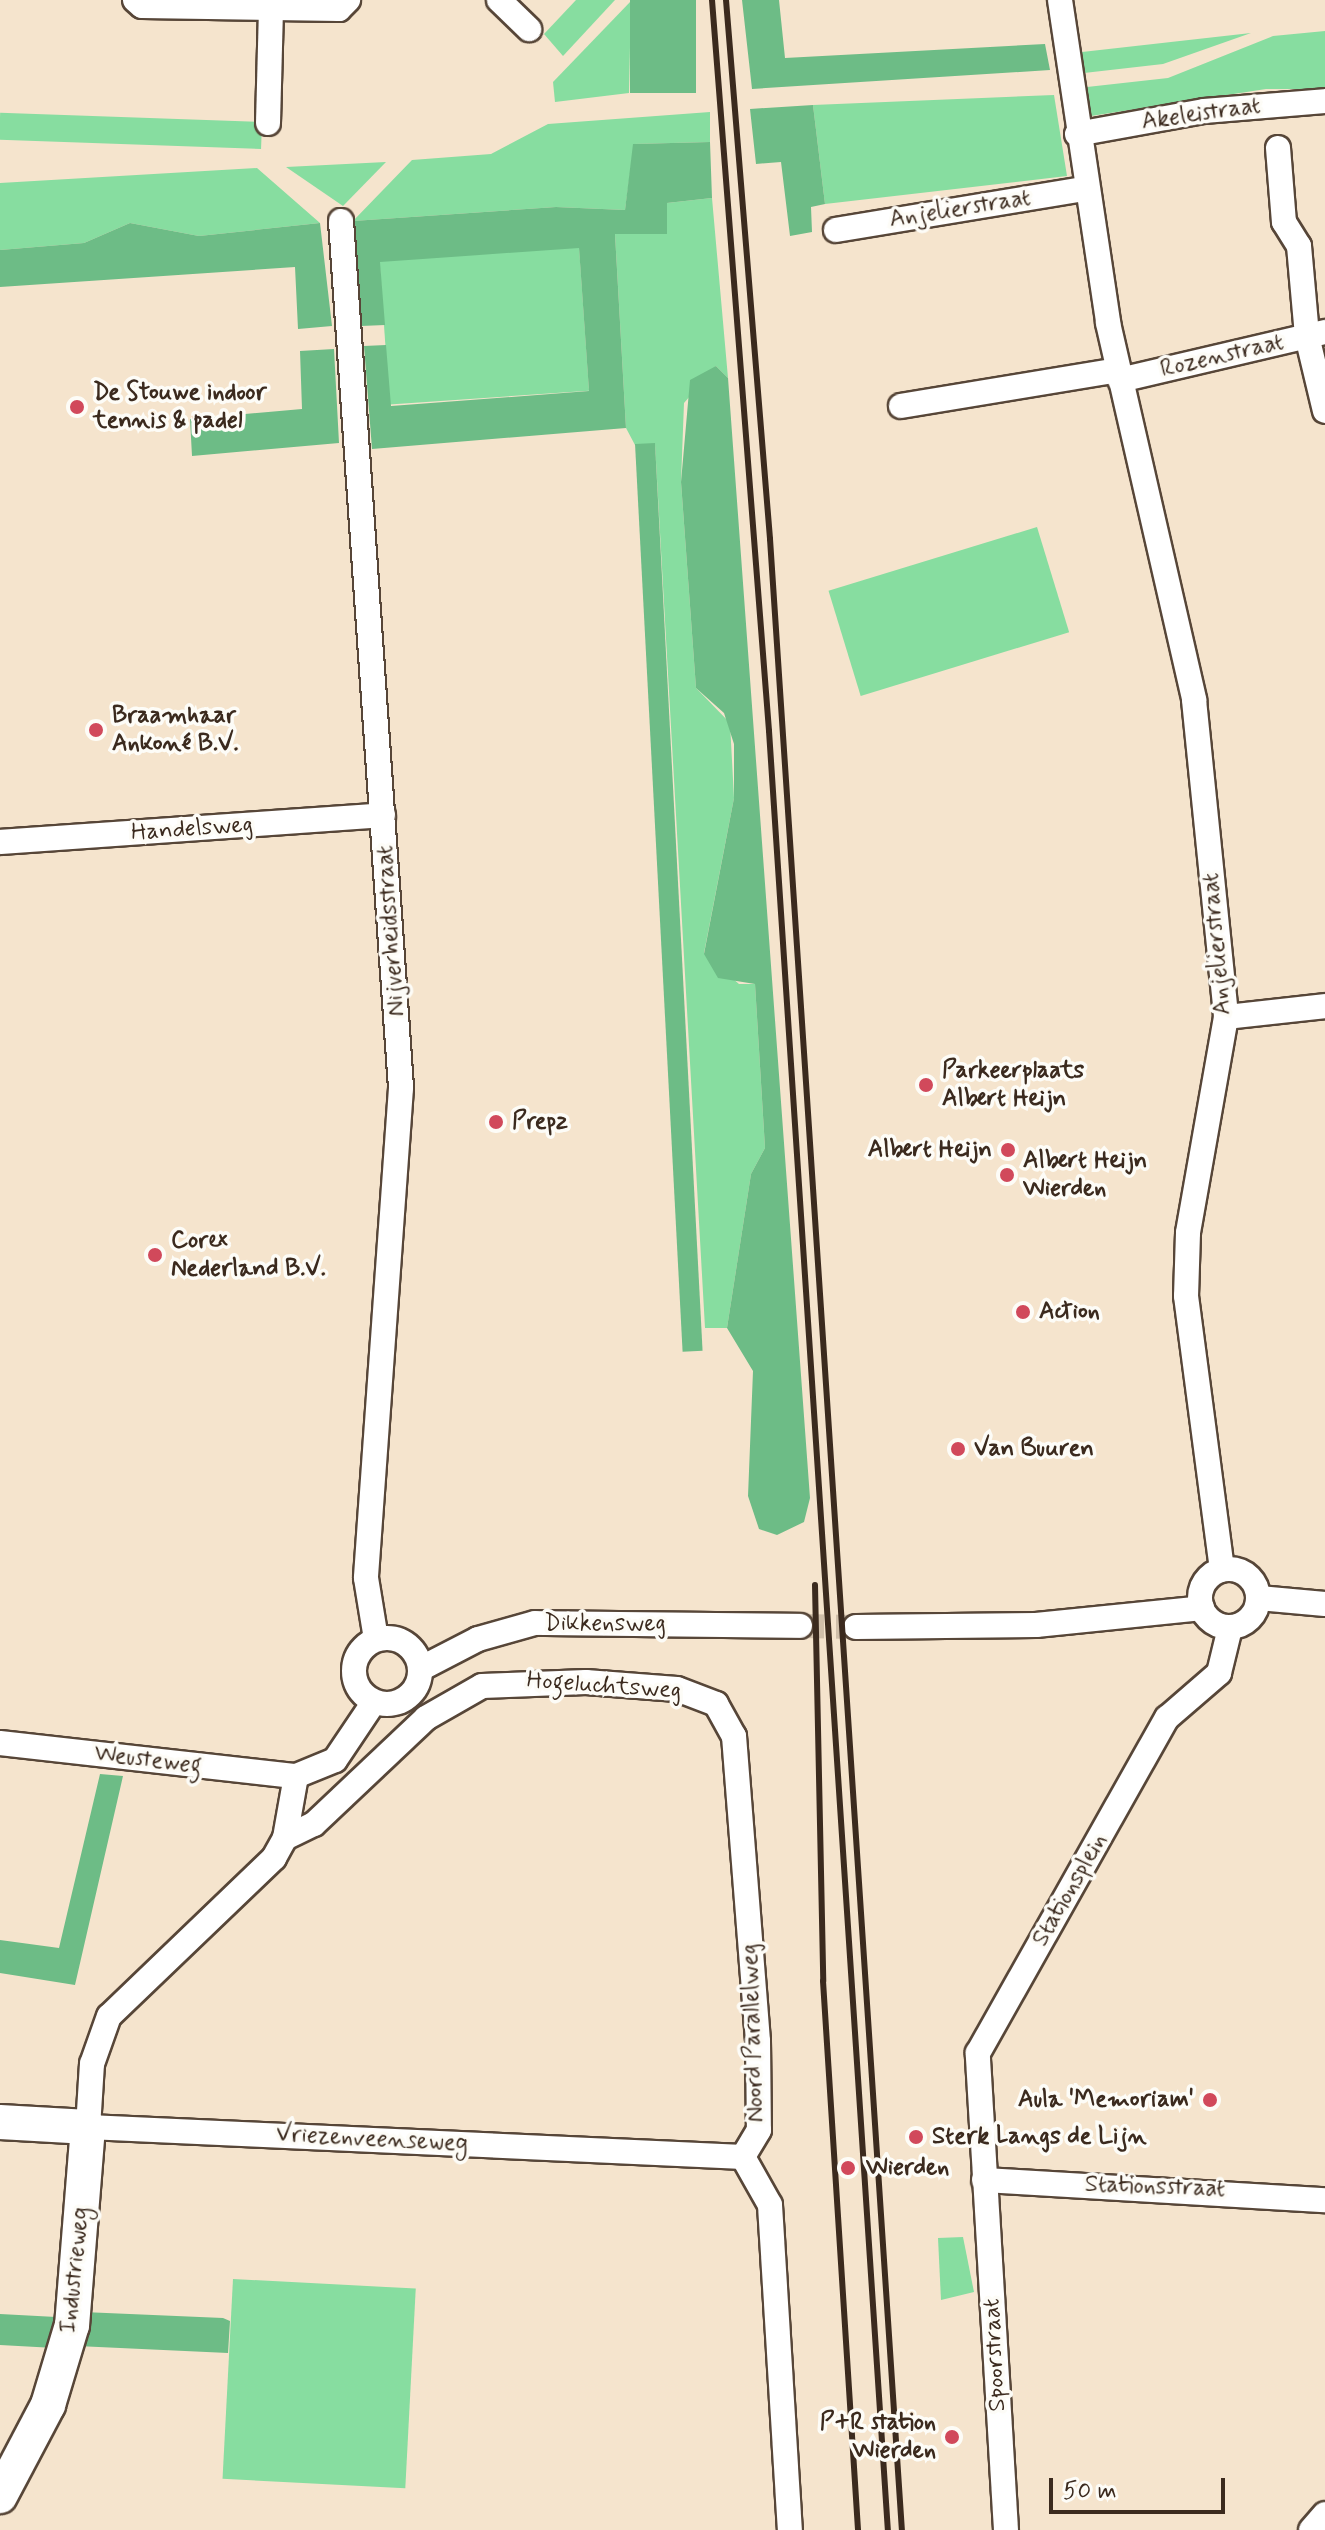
<!DOCTYPE html>
<meta charset="utf-8">
<style>
body{margin:0}
#map{position:relative;width:1325px;height:2530px;overflow:hidden;background:#f5e4cd;font-family:Mynerve,sans-serif}
div>[style]{position:absolute}
[style*='--x']{left:calc(var(--x)*1px);top:calc(var(--y)*1px);width:calc(var(--w)*1px);rotate:calc(var(--a)*1deg)}
.green>*{inset:0;background:#87dda0;transform-origin:0 0}
.forest>*{inset:0;background:#6dbc86;transform-origin:0 0}
.street-tunnel>*{height:24px;margin-top:-12px;transform-origin:0;background:repeating-linear-gradient(90deg,#d0bfaa 0 24px,transparent 0 36px)}
.roads{filter:drop-shadow(2px 0 #574638) drop-shadow(-2px 0 #574638) drop-shadow(0 2px #574638) drop-shadow(0 -2px #574638)}
.street>*{height:24px;margin:-12px;padding:0 12px;transform-origin:12px;border-radius:12px;background:#fff}
.street>.ring{margin:-12px;padding:0;box-sizing:content-box;background:none;border:24px solid #fff;border-radius:50%}
.secondary>*{height:34px;margin:-17px;padding:0 17px;transform-origin:17px;border-radius:17px;background:#fff}
.rail>*{height:6px;margin:-3px;padding:0 3px;transform-origin:3px;border-radius:3px;background:#3b2a1e}
.dots>*{width:22px;height:22px;translate:-50% -50%;box-sizing:border-box;border:4px solid #fdfcf7;border-radius:50%}
span{translate:-50% -50%;white-space:nowrap;text-align:center;line-height:1.15;-webkit-text-stroke:7px #fdfcf7;paint-order:stroke}
.street-label{font-size:24px;color:#3b2a1e}
.poi-label{font-size:24px;color:#3b2a1e;font-weight:700}
.left{translate:0 -50%;text-align:left}
.right{translate:-100% -50%;text-align:right}
.scale{position:absolute;left:1049px;top:2478px;width:176px;height:36px;box-sizing:border-box;border:4px solid #3b2a1e;border-top:0;padding-left:10px;font-size:24px;line-height:28px;white-space:nowrap;color:#3b2a1e;-webkit-text-stroke:6px #fdfcf7;paint-order:stroke}
</style>
<div id="map">
<div class="green">
<div style="clip-path:polygon(576px 0,615px 0,563px 56px,544px 34px)"></div>
<div style="clip-path:polygon(631px 1px,629px 93px,555px 102px,553px 82px)"></div>
<div style="clip-path:polygon(1325px 31px,1325px 89px,1266px 89px,1091px 116px,1087px 87px,1168px 78px,1273px 36px)"></div>
<div style="clip-path:polygon(1251px 33px,1163px 64px,1084px 73px,1082px 52px)"></div>
<div style="clip-path:polygon(1054px 95px,1067px 176px,825px 204px,813px 105px)"></div>
<div style="clip-path:polygon(710px 112px,710px 142px,634px 144px,625px 210px,556px 207px,353px 221px,412px 160px,491px 154px,548px 124px)"></div>
<div style="left:262px;top:122px;width:27px;height:262px;rotate:92deg"></div>
<div style="clip-path:polygon(386px 162px,343px 206px,286px 167px)"></div>
<div style="clip-path:polygon(257px 168px,320px 223px,199px 236px,130px 223px,84px 243px,0 250px,0 183px)"></div>
<div style="clip-path:polygon(712px 198px,728px 378px,716px 366px,684px 403px,681px 482px,696px 688px,730px 723px,734px 798px,704px 953px,739px 984px,755px 984px,765px 1148px,751px 1174px,727px 1328px,705px 1328px,655px 444px,635px 445px,626px 428px,615px 234px,667px 234px,667px 203px)"></div>
<div style="left:579px;top:247px;width:144px;height:200px;rotate:86deg"></div>
<div style="left:1037px;top:527px;width:110px;height:218px;rotate:73deg"></div>
<div style="clip-path:polygon(963px 2237px,974px 2292px,941px 2300px,938px 2238px)"></div>
<div style="left:233px;top:2279px;width:183px;height:200px;rotate:3deg"></div>
</div>
<div class="forest">
<div style="left:630px;top:0;width:66px;height:93px"></div>
<div style="clip-path:polygon(742px 0,779px 0,785px 58px,1045px 44px,1050px 70px,752px 89px)"></div>
<div style="clip-path:polygon(813px 105px,825px 204px,811px 207px,812px 232px,790px 236px,781px 162px,756px 164px,750px 109px)"></div>
<div style="clip-path:polygon(710px 142px,712px 198px,667px 203px,667px 234px,615px 234px,626px 428px,372px 449px,364px 346px,386px 345px,391px 406px,589px 391px,579px 248px,380px 262px,385px 325px,361px 326px,353px 221px,556px 207px,625px 210px,633px 144px)"></div>
<div style="clip-path:polygon(130px 223px,199px 236px,320px 223px,332px 326px,298px 329px,295px 267px,0 287px,0 250px,84px 243px)"></div>
<div style="clip-path:polygon(334px 349px,339px 443px,192px 456px,190px 419px,302px 409px,300px 351px)"></div>
<div style="clip-path:polygon(716px 366px,728px 378px,810px 1498px,804px 1522px,777px 1535px,759px 1529px,748px 1496px,753px 1371px,727px 1328px,751px 1174px,765px 1148px,755px 984px,718px 978px,704px 954px,734px 798px,734px 744px,724px 713px,696px 688px,681px 482px,690px 380px)"></div>
<div style="left:655px;top:443px;width:909px;height:20px;rotate:87deg"></div>
<div style="clip-path:polygon(100px 1774px,123px 1776px,75px 1985px,0 1973px,0 1940px,59px 1948px)"></div>
<div style="clip-path:polygon(83px 2312px,223px 2318px,230px 2321px,228px 2353px,77px 2346px)"></div>
<div style="left:0;top:2314px;width:61px;height:31px;rotate:3deg"></div>
</div>
<div class="street-tunnel">
<div style="--x:800;--y:1626;--w:56;--a:1"></div>
</div>
<div class="roads">
<div class="street">
<div style="--x:135;--y:0;--w:9;--a:41"></div>
<div style="--x:142;--y:6;--w:197;--a:0.9"></div>
<div style="--x:339;--y:9;--w:13;--a:-45"></div>
<div style="--x:499;--y:0;--w:42;--a:44"></div>
<div style="--x:1060;--y:0;--w:327;--a:81.5"></div>
<div style="--x:1108;--y:323;--w:387;--a:77.1"></div>
<div style="--x:1194;--y:700;--w:319;--a:84.2"></div>
<div style="--x:1226;--y:1017;--w:219;--a:100"></div>
<div style="--x:1188;--y:1233;--w:63;--a:91.8"></div>
<div style="--x:1186;--y:1296;--w:276;--a:82.5"></div>
<div style="--x:268;--y:123;--w:115;--a:-88.5"></div>
<div style="--x:1077;--y:134;--w:129;--a:-10.3"></div>
<div style="--x:1204;--y:111;--w:121;--a:-4.7"></div>
<div style="--x:1278;--y:148;--w:74;--a:85.4"></div>
<div style="--x:1284;--y:222;--w:28;--a:58"></div>
<div style="--x:1299;--y:246;--w:90;--a:84.9"></div>
<div style="--x:1307;--y:336;--w:77;--a:76.5"></div>
<div style="--x:341;--y:221;--w:869;--a:86.04"></div>
<div style="--x:401;--y:1088;--w:491;--a:94.1"></div>
<div style="--x:366;--y:1578;--w:62;--a:80.7"></div>
<div style="--x:836;--y:230;--w:252;--a:-9.4"></div>
<div style="--x:1120;--y:380;--w:211;--a:-13.2"></div>
<div style="--x:901;--y:406;--w:220;--a:-9.4"></div>
<div style="--x:0;--y:842;--w:384;--a:-4"></div>
<div style="--x:1226;--y:1017;--w:100;--a:-6.3"></div>
<div class="ring" style="left:1200px;top:1569px;width:34px;height:34px"></div>
<div style="--x:1259;--y:1598;--w:66;--a:5.2"></div>
<div style="--x:856;--y:1627;--w:180;--a:-0.6"></div>
<div style="--x:1036;--y:1625;--w:167;--a:-5.8"></div>
<div class="ring" style="left:354px;top:1638px;width:42px;height:42px"></div>
<div style="--x:420;--y:1669;--w:65;--a:-27.3"></div>
<div style="--x:478;--y:1639;--w:59;--a:-15.7"></div>
<div style="--x:535;--y:1623;--w:265;--a:0.6"></div>
<div style="--x:0;--y:1743;--w:298;--a:6.4"></div>
<div style="--x:296;--y:1776;--w:42;--a:-22.3"></div>
<div style="--x:335;--y:1760;--w:70;--a:-56.1"></div>
<div style="--x:296;--y:1776;--w:63;--a:100.1"></div>
<div style="--x:285;--y:1838;--w:23;--a:119"></div>
<div style="--x:274;--y:1858;--w:228;--a:136.2"></div>
<div style="--x:109;--y:2016;--w:51;--a:109.5"></div>
<div style="--x:92;--y:2064;--w:63;--a:93.6"></div>
<div style="--x:88;--y:2127;--w:656;--a:2.62"></div>
<div style="--x:285;--y:1838;--w:32;--a:-26"></div>
<div style="--x:314;--y:1824;--w:154;--a:-43.4"></div>
<div style="--x:426;--y:1718;--w:64;--a:-29.7"></div>
<div style="--x:482;--y:1686;--w:104;--a:-2.2"></div>
<div style="--x:586;--y:1682;--w:91;--a:4.4"></div>
<div style="--x:677;--y:1689;--w:42;--a:21"></div>
<div style="--x:716;--y:1704;--w:37;--a:61"></div>
<div style="--x:734;--y:1736;--w:306;--a:85.5"></div>
<div style="--x:758;--y:2041;--w:89;--a:89.4"></div>
<div style="--x:759;--y:2130;--w:31;--a:121"></div>
<div style="--x:743;--y:2157;--w:55;--a:60.6"></div>
<div style="--x:770;--y:2205;--w:326;--a:86.5"></div>
<div style="--x:984;--y:2180;--w:342;--a:3.4"></div>
<div style="--x:1006;--y:2530;--w:478;--a:-93.4"></div>
<div style="--x:978;--y:2053;--w:385;--a:-60.6"></div>
<div style="--x:1167;--y:1718;--w:69;--a:-40.9"></div>
<div style="--x:1219;--y:1673;--w:46;--a:-76.3"></div>
<div style="--x:1311;--y:2530;--w:21;--a:-49"></div>
</div>
<div class="secondary">
<div style="--x:0;--y:2122;--w:88;--a:3.3"></div>
<div style="--x:88;--y:2127;--w:199;--a:94.6"></div>
<div style="--x:72;--y:2325;--w:84;--a:106.7"></div>
<div style="--x:48;--y:2405;--w:103;--a:117.8"></div>
</div>
</div>
<div class="rail">
<div style="--x:712;--y:0;--w:733;--a:85.54"></div>
<div style="--x:769;--y:731;--w:1803;--a:86.22"></div>
<div style="--x:726;--y:0;--w:541;--a:85.33"></div>
<div style="--x:770;--y:539;--w:1995;--a:86.21"></div>
<div style="--x:815;--y:1585;--w:396;--a:88.8"></div>
<div style="--x:823;--y:1981;--w:550;--a:86.35"></div>
</div>
<div class="dots">
<div style="left:77px;top:407px;background:#d1495b"></div>
<div style="left:96px;top:730px;background:#d1495b"></div>
<div style="left:926px;top:1085px;background:#d1495b"></div>
<div style="left:496px;top:1122px;background:#d1495b"></div>
<div style="left:1008px;top:1150px;background:#d1495b"></div>
<div style="left:1007px;top:1175px;background:#d1495b"></div>
<div style="left:155px;top:1255px;background:#d1495b"></div>
<div style="left:1023px;top:1312px;background:#d1495b"></div>
<div style="left:958px;top:1449px;background:#d1495b"></div>
<div style="left:1210px;top:2100px;background:#d1495b"></div>
<div style="left:916px;top:2137px;background:#d1495b"></div>
<div style="left:848px;top:2168px;background:#d1495b"></div>
<div style="left:952px;top:2437px;background:#d1495b"></div>
</div>
<div class="street-label">
<span style="left:1201px;top:114px;rotate:-8deg">Akeleistraat</span>
<span style="left:960px;top:209px;rotate:-9deg">Anjelierstraat</span>
<span style="left:1222px;top:356px;rotate:-13deg">Rozenstraat</span>
<span style="left:192px;top:829px;rotate:-4deg">Handelsweg</span>
<span style="left:391px;top:931px;rotate:-94deg">Nijverheidsstraat</span>
<span style="left:1217px;top:944px;rotate:-95deg">Anjelierstraat</span>
<span style="left:605px;top:1624px">Dikkensweg</span>
<span style="left:604px;top:1686px;rotate:4deg">Hogeluchtsweg</span>
<span style="left:148px;top:1760px;rotate:7deg">Weusteweg</span>
<span style="left:1070px;top:1890px;rotate:-60deg">Stationsplein</span>
<span style="left:753px;top:2033px;rotate:-92deg">Noord Parallelweg</span>
<span style="left:372px;top:2139px;rotate:3deg">Vriezenveenseweg</span>
<span style="left:1155px;top:2187px;rotate:2deg">Stationsstraat</span>
<span style="left:75px;top:2270px;rotate:-84deg">Industrieweg</span>
<span style="left:995px;top:2355px;rotate:-93deg">Spoorstraat</span>
</div>
<div class="poi-label">
<span class="left" style="left:93px;top:407px">De Stouwe indoor<br>tennis &amp; padel</span>
<span class="left" style="left:112px;top:730px">Braamhaar<br>Ankoné B.V.</span>
<span class="left" style="left:942px;top:1085px">Parkeerplaats<br>Albert Heijn</span>
<span class="left" style="left:512px;top:1122px">Prepz</span>
<span class="right" style="left:992px;top:1150px">Albert Heijn</span>
<span class="left" style="left:1023px;top:1175px">Albert Heijn<br>Wierden</span>
<span class="left" style="left:171px;top:1255px">Corex<br>Nederland B.V.</span>
<span class="left" style="left:1039px;top:1312px">Action</span>
<span class="left" style="left:974px;top:1449px">Van Buuren</span>
<span class="right" style="left:1194px;top:2100px">Aula 'Memoriam'</span>
<span class="left" style="left:932px;top:2137px">Sterk Langs de Lijn</span>
<span class="left" style="left:866px;top:2168px">Wierden</span>
<span class="right" style="left:936px;top:2437px">P+R station<br>Wierden</span>
</div>
<div class="scale">50 m</div>
</div>
